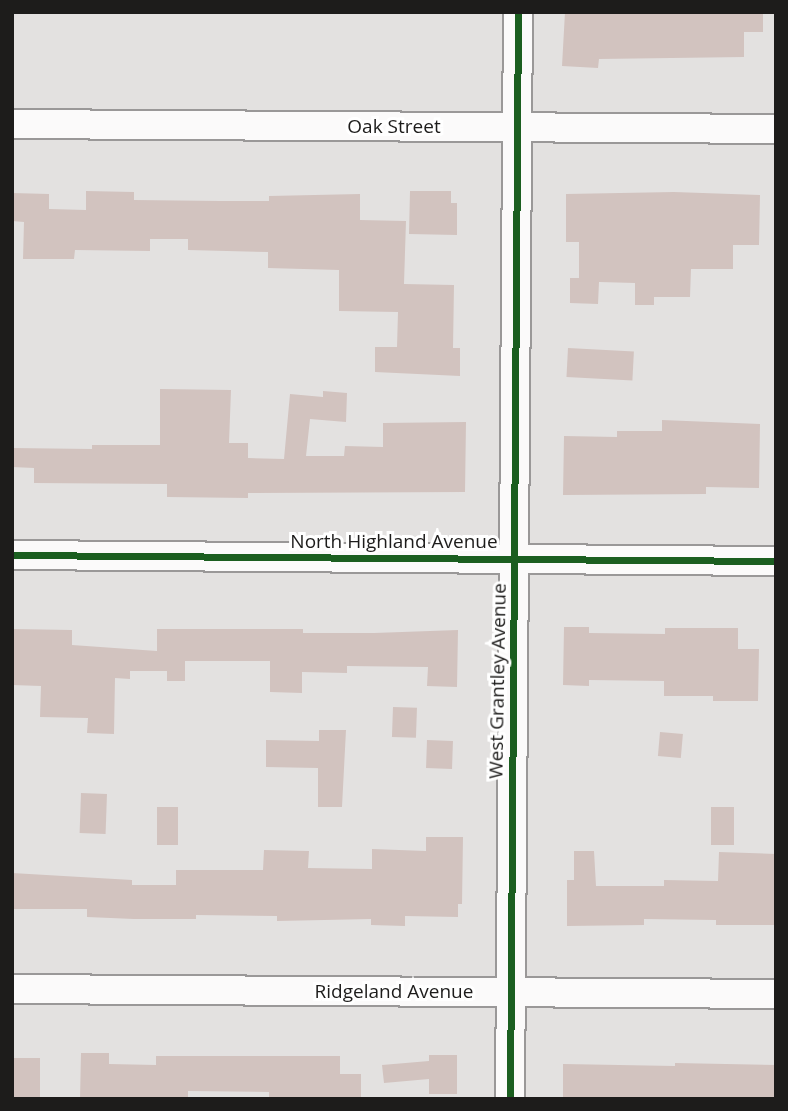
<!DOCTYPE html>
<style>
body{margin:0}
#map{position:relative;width:788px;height:1111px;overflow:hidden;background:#e3e1e0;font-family:"Open Sans",sans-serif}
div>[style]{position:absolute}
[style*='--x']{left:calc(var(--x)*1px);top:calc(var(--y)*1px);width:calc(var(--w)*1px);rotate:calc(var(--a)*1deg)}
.building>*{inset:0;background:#d2c3bf;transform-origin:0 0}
.roads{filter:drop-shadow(2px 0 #9a9898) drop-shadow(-2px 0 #9a9898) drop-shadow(0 2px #9a9898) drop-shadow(0 -2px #9a9898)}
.minor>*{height:28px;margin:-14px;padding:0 14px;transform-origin:14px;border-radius:14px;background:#fbfafa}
.cycleway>*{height:7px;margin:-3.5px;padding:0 3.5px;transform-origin:3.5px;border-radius:3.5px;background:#1b5e20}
span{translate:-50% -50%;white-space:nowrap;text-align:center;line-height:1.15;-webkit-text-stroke:6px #fff;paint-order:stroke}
.street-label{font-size:19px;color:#1d1c1b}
.frame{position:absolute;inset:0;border:14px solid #1d1c1b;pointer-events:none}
</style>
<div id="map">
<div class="building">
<div style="clip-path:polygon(565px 12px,763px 12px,763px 32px,744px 32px,744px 57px,599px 59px,598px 68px,562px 66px)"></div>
<div style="clip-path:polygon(86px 191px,134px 192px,134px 200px,221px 201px,269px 201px,269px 196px,360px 194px,360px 220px,406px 221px,404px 284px,454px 285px,453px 348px,460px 348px,460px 376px,375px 372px,375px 347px,397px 347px,398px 312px,339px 311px,339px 270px,268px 268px,268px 252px,188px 250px,188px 239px,150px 239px,150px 251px,75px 250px,74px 259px,23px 259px,24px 222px,12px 221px,12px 193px,49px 194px,49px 209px,86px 210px)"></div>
<div style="clip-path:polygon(410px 191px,451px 191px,451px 203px,457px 203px,457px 235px,409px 234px)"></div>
<div style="clip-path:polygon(674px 192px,760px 195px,759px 245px,733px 245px,733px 269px,691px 269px,690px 297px,654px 297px,654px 305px,635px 305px,635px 283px,599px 282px,598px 304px,570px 303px,570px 278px,579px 278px,579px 242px,566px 242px,566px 194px)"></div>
<div style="left:568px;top:348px;width:66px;height:29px;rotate:3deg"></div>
<div style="clip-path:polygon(160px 389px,231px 390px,229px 443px,248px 443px,248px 458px,284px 459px,290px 394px,323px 397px,323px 391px,347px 393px,346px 422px,310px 419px,306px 456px,344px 456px,345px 446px,383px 447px,383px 423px,466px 422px,465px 492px,248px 493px,248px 498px,167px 497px,167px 484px,34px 483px,34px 468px,12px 467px,12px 448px,92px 449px,92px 445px,160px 445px)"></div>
<div style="clip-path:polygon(662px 420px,760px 424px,759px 488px,706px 487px,706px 494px,563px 495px,564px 436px,617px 437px,617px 431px,662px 431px)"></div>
<div style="clip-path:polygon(564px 627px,589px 627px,589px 633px,665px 634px,665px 628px,738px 628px,738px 649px,759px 649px,758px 701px,713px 701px,713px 696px,664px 696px,664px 681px,589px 680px,589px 686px,563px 685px)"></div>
<div style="clip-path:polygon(12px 629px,72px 630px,72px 645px,157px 651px,157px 629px,303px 629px,303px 633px,374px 633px,458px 630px,457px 687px,427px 686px,428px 667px,347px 666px,347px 673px,302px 672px,302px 693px,270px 692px,270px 661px,185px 661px,185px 681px,167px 681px,167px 671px,130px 671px,130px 679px,115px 678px,114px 734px,87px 733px,88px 718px,40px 717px,41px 686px,12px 685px)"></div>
<div style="left:393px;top:707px;width:24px;height:30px;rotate:2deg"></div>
<div style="clip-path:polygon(319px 730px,346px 730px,342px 807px,318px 807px,318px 768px,266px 767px,266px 740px,319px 741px)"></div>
<div style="left:660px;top:732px;width:23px;height:24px;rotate:5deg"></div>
<div style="left:427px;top:740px;width:26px;height:28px;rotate:2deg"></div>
<div style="left:81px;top:793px;width:26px;height:40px;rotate:2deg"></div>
<div style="left:178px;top:807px;width:38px;height:21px;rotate:90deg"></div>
<div style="left:711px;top:807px;width:23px;height:38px"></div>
<div style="clip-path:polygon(426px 837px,463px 837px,462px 904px,458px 904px,458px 917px,405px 916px,405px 926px,371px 925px,371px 919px,277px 921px,277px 916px,196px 915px,196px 919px,134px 919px,87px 917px,87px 909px,12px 909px,12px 873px,132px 880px,132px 885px,176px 885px,176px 870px,263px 870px,264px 850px,309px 851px,308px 868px,372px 869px,372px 849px,426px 851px)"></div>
<div style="clip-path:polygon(574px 851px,594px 851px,596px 886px,664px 886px,664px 880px,718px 881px,719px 852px,776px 854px,776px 925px,716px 925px,716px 920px,644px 919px,644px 925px,567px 926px,567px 880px,574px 880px)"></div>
<div style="clip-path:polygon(81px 1053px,109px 1053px,109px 1064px,156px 1065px,156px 1056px,340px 1056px,340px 1074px,361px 1074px,361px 1099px,277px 1099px,269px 1097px,269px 1092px,188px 1091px,188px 1099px,80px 1099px)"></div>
<div style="clip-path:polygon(429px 1055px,457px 1055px,457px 1094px,429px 1094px,429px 1079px,384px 1083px,382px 1065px,429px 1061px)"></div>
<div style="left:12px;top:1058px;width:28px;height:41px"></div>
<div style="clip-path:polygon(675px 1063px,776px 1065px,776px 1099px,563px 1099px,563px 1064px,675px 1066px)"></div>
</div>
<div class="roads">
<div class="minor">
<div style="--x:12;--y:124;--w:764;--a:0.37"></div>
<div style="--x:12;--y:555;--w:764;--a:0.45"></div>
<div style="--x:12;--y:989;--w:764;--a:0.37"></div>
<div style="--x:510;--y:1099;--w:1087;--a:-89.58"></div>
</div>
</div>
<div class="cycleway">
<div style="--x:12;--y:555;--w:764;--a:0.45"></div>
<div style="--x:510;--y:1099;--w:1087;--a:-89.58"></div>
</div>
<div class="street-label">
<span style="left:394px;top:127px">Oak Street</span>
<span style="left:394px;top:542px">North Highland Avenue</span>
<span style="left:498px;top:681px;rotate:-89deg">West Grantley Avenue</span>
<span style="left:394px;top:992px">Ridgeland Avenue</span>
</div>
<div class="frame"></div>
</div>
